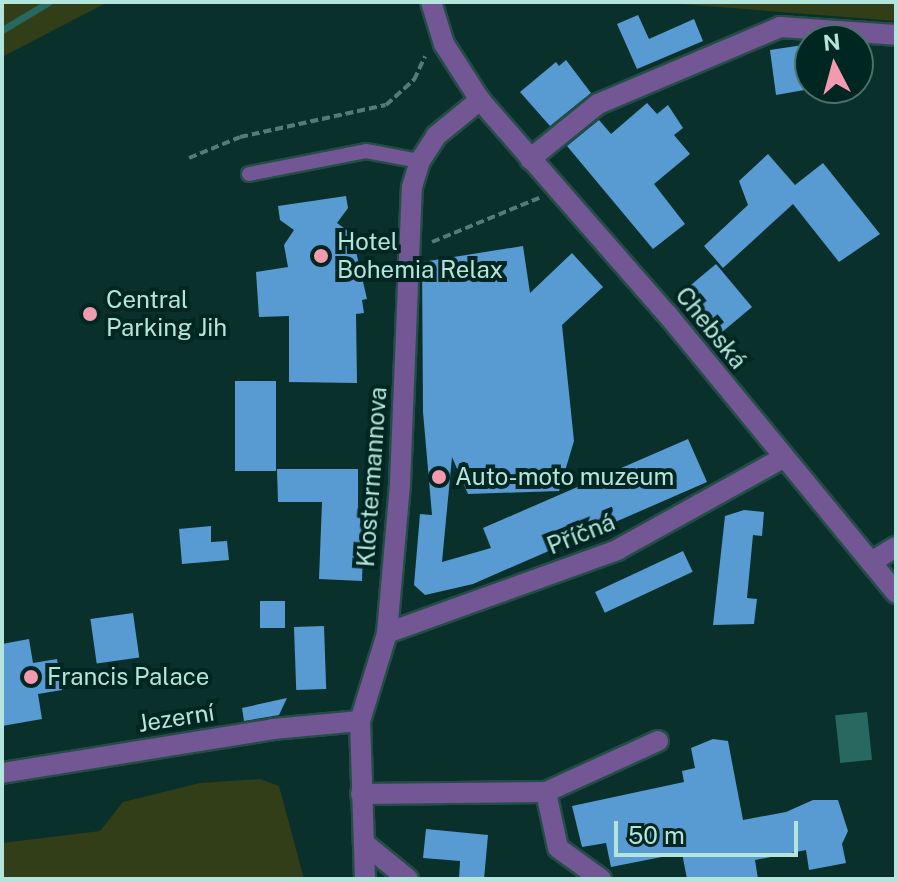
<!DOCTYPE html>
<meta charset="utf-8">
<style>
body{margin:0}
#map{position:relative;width:898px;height:881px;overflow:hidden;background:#0a302c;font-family:"Public Sans",sans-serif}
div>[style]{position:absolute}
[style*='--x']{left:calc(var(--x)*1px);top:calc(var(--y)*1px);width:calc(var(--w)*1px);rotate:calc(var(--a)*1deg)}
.green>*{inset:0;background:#313e17}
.water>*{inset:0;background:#276860;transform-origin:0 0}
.stream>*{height:7px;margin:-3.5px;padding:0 3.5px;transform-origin:3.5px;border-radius:3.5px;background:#276860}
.building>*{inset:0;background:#589bd2;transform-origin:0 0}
.path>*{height:4px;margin-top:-2px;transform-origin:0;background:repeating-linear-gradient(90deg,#527d77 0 8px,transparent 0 12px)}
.roads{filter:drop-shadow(2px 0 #254d48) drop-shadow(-2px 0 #254d48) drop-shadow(0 2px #254d48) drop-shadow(0 -2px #254d48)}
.service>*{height:14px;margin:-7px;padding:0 7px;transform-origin:7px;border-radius:7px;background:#735694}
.minor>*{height:20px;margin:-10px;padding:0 10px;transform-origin:10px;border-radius:10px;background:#735694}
.tertiary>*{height:20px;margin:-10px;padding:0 10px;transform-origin:10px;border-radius:10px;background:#735694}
.dots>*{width:22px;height:22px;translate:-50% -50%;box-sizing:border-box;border:4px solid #002622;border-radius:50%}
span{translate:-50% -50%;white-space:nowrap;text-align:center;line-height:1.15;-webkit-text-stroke:8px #002622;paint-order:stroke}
.poi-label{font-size:24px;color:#b3e5dd}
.left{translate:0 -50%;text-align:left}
.street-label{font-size:24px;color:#b3e5dd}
.frame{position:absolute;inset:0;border:4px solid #b3e5dd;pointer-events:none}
.north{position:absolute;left:794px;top:24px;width:80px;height:80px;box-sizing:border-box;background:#002622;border:2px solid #48726d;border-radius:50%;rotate:354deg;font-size:22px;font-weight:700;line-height:32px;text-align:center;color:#b3e5dd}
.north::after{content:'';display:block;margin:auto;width:28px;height:36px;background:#f29aae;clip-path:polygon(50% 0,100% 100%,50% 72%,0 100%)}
.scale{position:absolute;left:614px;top:821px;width:184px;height:36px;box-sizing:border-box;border:4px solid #b3e5dd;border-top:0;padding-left:10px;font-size:24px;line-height:28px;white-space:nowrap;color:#b3e5dd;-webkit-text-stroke:6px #002622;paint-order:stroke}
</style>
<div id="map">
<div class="green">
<div style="clip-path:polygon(2px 2px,108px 2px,2px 57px)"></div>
<div style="clip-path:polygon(655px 2px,896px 2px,896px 21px)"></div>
<div style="clip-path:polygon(260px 779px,279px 786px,304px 879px,2px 879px,2px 843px,100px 831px,123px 802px,200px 783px)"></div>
</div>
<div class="water">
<div style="left:867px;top:712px;width:48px;height:32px;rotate:84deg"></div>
</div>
<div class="stream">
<div style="--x:2;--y:30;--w:55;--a:-30.8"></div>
</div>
<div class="building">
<div style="clip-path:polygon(638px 15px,649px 39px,694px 19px,703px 41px,637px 69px,617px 24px)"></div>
<div style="clip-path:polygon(810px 44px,810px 89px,776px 95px,770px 50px)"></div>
<div style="clip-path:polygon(566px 60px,591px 93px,550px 126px,520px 92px,556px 62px,559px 66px)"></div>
<div style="clip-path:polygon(647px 103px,657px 114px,668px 105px,683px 128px,674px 135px,690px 154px,654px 184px,685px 224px,653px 249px,567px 146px,599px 120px,611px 134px)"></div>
<div style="clip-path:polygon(768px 154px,795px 185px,823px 163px,880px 234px,839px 262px,793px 204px,723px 268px,704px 246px,748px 205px,739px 181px)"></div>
<div style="clip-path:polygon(346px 196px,348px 208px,337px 223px,352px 234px,367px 299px,362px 300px,364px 313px,356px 314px,357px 383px,289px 382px,289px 316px,259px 317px,256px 272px,288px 267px,284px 245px,294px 230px,280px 220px,278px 206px)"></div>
<div style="clip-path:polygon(523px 246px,530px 293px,572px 253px,603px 287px,562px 325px,574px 441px,559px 491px,468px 494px,452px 457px,442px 562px,491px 548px,483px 528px,688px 439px,707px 482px,473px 584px,425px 595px,414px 585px,420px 514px,432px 515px,423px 412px,422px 262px)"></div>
<div style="left:716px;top:264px;width:56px;height:39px;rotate:50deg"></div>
<div style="left:235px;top:381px;width:41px;height:90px"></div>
<div style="clip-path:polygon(277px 469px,358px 469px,358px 517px,364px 517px,364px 524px,362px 581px,319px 579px,322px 502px,278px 502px)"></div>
<div style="clip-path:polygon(744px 510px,764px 512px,762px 536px,753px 535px,747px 598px,757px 599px,754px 624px,713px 625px,725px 516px)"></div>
<div style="clip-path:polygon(211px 526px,211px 542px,227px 541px,229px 560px,182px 564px,179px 529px)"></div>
<div style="left:683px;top:551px;width:23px;height:97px;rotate:65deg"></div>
<div style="left:260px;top:601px;width:25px;height:27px"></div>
<div style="left:133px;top:613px;width:45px;height:43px;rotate:82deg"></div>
<div style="left:324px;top:626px;width:63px;height:30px;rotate:88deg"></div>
<div style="clip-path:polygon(29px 639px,33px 663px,57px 659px,62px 690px,38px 694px,42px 719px,2px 726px,2px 644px)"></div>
<div style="clip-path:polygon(287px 698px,279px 715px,244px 721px,242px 708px)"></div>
<div style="clip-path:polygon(713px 739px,728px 741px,743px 820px,786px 812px,813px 800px,838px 800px,848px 831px,842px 844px,846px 863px,809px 870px,806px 850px,755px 860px,758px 879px,687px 879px,682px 853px,611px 867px,606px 843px,582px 847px,572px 806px,684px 782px,682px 771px,695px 768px,691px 748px)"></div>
<div style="clip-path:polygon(426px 829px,488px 835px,484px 879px,459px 879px,460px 861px,423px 858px)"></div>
</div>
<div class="path">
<div style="--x:189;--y:158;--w:55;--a:-22.4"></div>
<div style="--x:240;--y:137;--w:149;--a:-12.4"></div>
<div style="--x:386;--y:105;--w:38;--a:-42"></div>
<div style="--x:414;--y:80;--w:26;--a:-65"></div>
<div style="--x:432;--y:242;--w:116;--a:-22.4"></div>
</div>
<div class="roads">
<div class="service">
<div style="--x:249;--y:174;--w:119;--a:-11.1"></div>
<div style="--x:366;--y:151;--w:55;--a:10.5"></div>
</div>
<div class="minor">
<div style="--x:530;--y:159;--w:87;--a:-39"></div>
<div style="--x:598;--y:104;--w:198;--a:-22.9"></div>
<div style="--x:780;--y:27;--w:116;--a:3.9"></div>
<div style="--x:871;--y:562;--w:29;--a:-31"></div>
<div style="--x:387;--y:633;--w:245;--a:-19.8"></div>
<div style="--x:617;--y:550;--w:190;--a:-29"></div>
<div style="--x:546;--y:792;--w:123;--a:-24.5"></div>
<div style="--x:361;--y:794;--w:185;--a:-0.6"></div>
<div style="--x:546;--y:792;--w:57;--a:77.9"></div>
<div style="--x:558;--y:848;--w:53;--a:35.8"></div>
<div style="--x:364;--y:843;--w:57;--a:39.3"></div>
</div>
<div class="tertiary">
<div style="--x:431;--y:2;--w:44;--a:72.8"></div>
<div style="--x:444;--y:44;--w:67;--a:57.3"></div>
<div style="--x:480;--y:100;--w:284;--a:48.9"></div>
<div style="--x:667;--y:314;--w:361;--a:50.6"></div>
<div style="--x:2;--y:773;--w:275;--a:-9.2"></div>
<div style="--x:273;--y:729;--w:87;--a:-5.3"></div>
<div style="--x:365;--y:879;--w:158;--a:-91.8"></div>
<div style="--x:360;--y:721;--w:92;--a:-72.9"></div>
<div style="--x:387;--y:633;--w:151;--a:-85"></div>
<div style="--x:400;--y:483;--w:296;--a:-87.7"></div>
<div style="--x:412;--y:187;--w:27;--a:-73"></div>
<div style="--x:420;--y:161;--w:30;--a:-57"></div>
<div style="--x:436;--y:136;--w:57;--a:-39.3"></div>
</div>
</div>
<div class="dots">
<div style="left:321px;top:256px;background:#f29aae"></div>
<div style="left:90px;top:314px;background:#f29aae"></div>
<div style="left:439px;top:477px;background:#f29aae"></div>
<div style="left:31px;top:677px;background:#f29aae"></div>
</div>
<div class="poi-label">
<span class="left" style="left:337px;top:256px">Hotel<br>Bohemia Relax</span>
<span class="left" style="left:106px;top:314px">Central<br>Parking Jih</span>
<span class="left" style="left:455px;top:477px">Auto-moto muzeum</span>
<span class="left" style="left:47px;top:677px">Francis Palace</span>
</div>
<div class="street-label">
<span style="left:711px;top:328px;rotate:51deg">Chebská</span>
<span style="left:372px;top:477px;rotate:-86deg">Klostermannova</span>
<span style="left:581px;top:534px;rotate:-22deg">Příčná</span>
<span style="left:176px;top:718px;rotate:-9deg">Jezerní</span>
</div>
<div class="frame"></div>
<div class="north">N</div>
<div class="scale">50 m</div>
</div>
